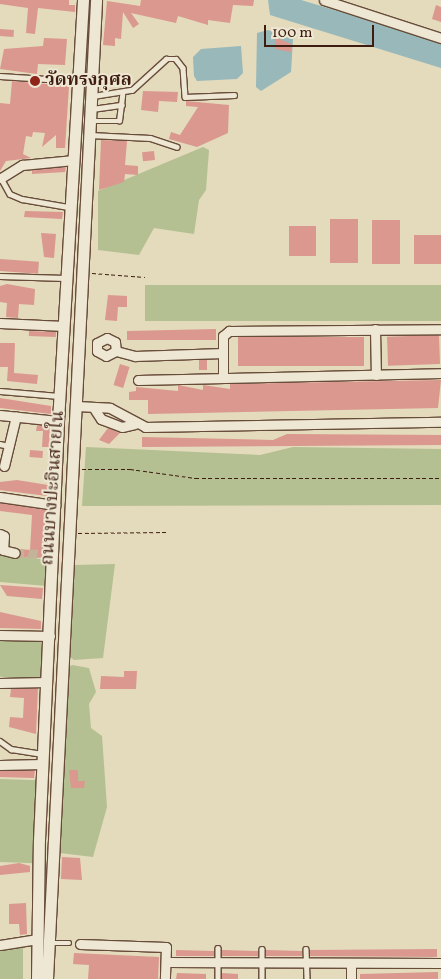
<!DOCTYPE html>
<meta charset="utf-8">
<style>
body{margin:0}
#map{position:relative;width:441px;height:979px;overflow:hidden;background:#e4dabc;font-family:Vollkorn,"Noto Serif Thai",serif}
div>[style]{position:absolute}
[style*='--x']{left:calc(var(--x)*1px);top:calc(var(--y)*1px);width:calc(var(--w)*1px);rotate:calc(var(--a)*1deg)}
.green>*{inset:0;background:#b4c091;transform-origin:0 0}
.water>*{inset:0;background:#98b8ba}
.building>*{inset:0;background:#da988e;transform-origin:0 0}
.minor-tunnel>*{height:9px;margin-top:-4.5px;transform-origin:0;background:repeating-linear-gradient(90deg,#c3b499 0 9px,transparent 0 13.5px)}
.path>*{height:1px;margin-top:-0.5px;transform-origin:0;background:repeating-linear-gradient(90deg,#3e1c0f 0 4px,transparent 0 6.5px)}
.roads{filter:drop-shadow(1px 0 #684c3a) drop-shadow(-1px 0 #684c3a) drop-shadow(0 1px #684c3a) drop-shadow(0 -1px #684c3a)}
.service>*{height:4.5px;margin:-2.25px;padding:0 2.25px;transform-origin:2.25px;border-radius:2.25px;background:#ede7d3}
.minor>*{height:9px;margin:-4.5px;padding:0 4.5px;transform-origin:4.5px;border-radius:4.5px;background:#ede7d3}
.secondary>*{height:11px;margin:-5.5px;padding:0 5.5px;transform-origin:5.5px;border-radius:5.5px;background:#ede7d3}
.dots>*{width:14px;height:14px;translate:-50% -50%;box-sizing:border-box;border:2px solid #ede7d3;border-radius:50%}
span{translate:-50% -50%;white-space:nowrap;text-align:center;line-height:1.15;-webkit-text-stroke:4px #ede7d3;paint-order:stroke}
.poi-label{font-size:18px;color:#3e1c0f;font-weight:700}
.left{translate:0 -50%;text-align:left}
.street-label{font-size:18px;color:#3e1c0f}
.scale{position:absolute;left:264px;top:25px;width:110px;height:22px;box-sizing:border-box;border:2px solid #3e1c0f;border-top:0;padding-left:6px;font-size:15px;line-height:18px;white-space:nowrap;color:#3e1c0f;-webkit-text-stroke:4px #ede7d3;paint-order:stroke}
</style>
<div id="map">
<div class="green">
<div style="clip-path:polygon(203px 147px,209px 150px,206px 190px,199px 200px,194px 234px,154px 228px,139px 255px,98px 250px,98px 191px)"></div>
<div style="left:441px;top:285px;width:36px;height:296px;rotate:90deg"></div>
<div style="clip-path:polygon(86px 447px,260px 455px,293px 447px,441px 449px,441px 505px,82px 506px)"></div>
<div style="clip-path:polygon(0 554px,48px 560px,47px 586px,0 582px)"></div>
<div style="clip-path:polygon(115px 564px,103px 658px,74px 660px,70px 657px,75px 565px)"></div>
<div style="left:44px;top:636px;width:43px;height:44px;rotate:93deg"></div>
<div style="clip-path:polygon(72px 665px,89px 668px,96px 692px,89px 704px,91px 728px,102px 736px,107px 807px,93px 857px,60px 853px,69px 667px)"></div>
<div style="left:0;top:779px;width:38px;height:83px;rotate:2deg"></div>
<div style="left:23px;top:945px;width:34px;height:23px;rotate:90deg"></div>
</div>
<div class="water">
<div style="clip-path:polygon(268px 0,301px 0,441px 42px,441px 68px,270px 15px)"></div>
<div style="clip-path:polygon(268px 30px,293px 39px,291px 72px,261px 91px,256px 87px,257px 33px)"></div>
<div style="clip-path:polygon(241px 46px,243px 73px,237px 79px,197px 81px,194px 76px,193px 57px,201px 49px)"></div>
</div>
<div class="building">
<div style="clip-path:polygon(0 0,69px 0,69px 5px,75px 5px,75px 12px,38px 8px,35px 34px,26px 33px,28px 8px,0 4px)"></div>
<div style="clip-path:polygon(141px 0,254px 0,253px 6px,233px 5px,230px 23px,208px 20px,208px 25px,178px 16px,176px 23px,131px 13px,139px 24px,133px 28px,123px 12px,121px 39px,115px 38px,115px 46px,103px 45px,107px 1px,140px 6px)"></div>
<div style="clip-path:polygon(436px 5px,441px 7px,441px 22px,432px 19px)"></div>
<div style="left:0;top:29px;width:14px;height:7px;rotate:4deg"></div>
<div style="clip-path:polygon(275px 37px,291px 44px,291px 52px,275px 49px)"></div>
<div style="clip-path:polygon(44px 38px,67px 39px,65px 65px,38px 64px,37px 74px,0 69px,4px 49px,43px 46px)"></div>
<div style="clip-path:polygon(12px 81px,69px 86px,65px 148px,56px 148px,56px 135px,42px 147px,45px 133px,33px 132px,32px 137px,26px 136px,23px 154px,31px 158px,6px 161px,0 171px,0 103px,10px 104px)"></div>
<div style="clip-path:polygon(143px 91px,178px 92px,177px 102px,159px 101px,158px 112px,141px 110px)"></div>
<div style="clip-path:polygon(186px 101px,229px 105px,228px 133px,197px 147px,169px 139px,171px 132px,180px 135px,198px 107px,186px 106px)"></div>
<div style="clip-path:polygon(101px 140px,127px 141px,125px 165px,138px 166px,138px 175px,125px 174px,124px 182px,99px 190px)"></div>
<div style="left:154px;top:151px;width:9px;height:12px;rotate:84deg"></div>
<div style="clip-path:polygon(66px 167px,65px 172px,32px 174px,32px 170px)"></div>
<div style="clip-path:polygon(25px 211px,63px 212px,62px 219px,24px 217px)"></div>
<div style="left:358px;top:219px;width:44px;height:28px;rotate:90deg"></div>
<div style="left:372px;top:220px;width:28px;height:44px"></div>
<div style="left:316px;top:226px;width:30px;height:27px;rotate:90deg"></div>
<div style="clip-path:polygon(41px 233px,56px 234px,54px 258px,44px 257px)"></div>
<div style="left:414px;top:235px;width:27px;height:29px"></div>
<div style="left:0;top:259px;width:39px;height:12px;rotate:4deg"></div>
<div style="clip-path:polygon(7px 284px,35px 289px,34px 305px,19px 304px,18px 318px,6px 317px,7px 303px,0 302px,0 286px)"></div>
<div style="clip-path:polygon(108px 295px,127px 296px,127px 307px,118px 307px,117px 321px,105px 320px)"></div>
<div style="clip-path:polygon(216px 329px,216px 340px,127px 340px,127px 331px)"></div>
<div style="left:29px;top:331px;width:27px;height:5px;rotate:2deg"></div>
<div style="left:439px;top:335px;width:29px;height:52px;rotate:88deg"></div>
<div style="left:364px;top:337px;width:29px;height:126px;rotate:90deg"></div>
<div style="clip-path:polygon(0 343px,15px 343px,14px 373px,38px 375px,37px 384px,7px 381px,8px 367px,0 367px)"></div>
<div style="left:199px;top:360px;width:8px;height:10px"></div>
<div style="left:120px;top:364px;width:10px;height:22px;rotate:17deg"></div>
<div style="clip-path:polygon(441px 380px,438px 408px,148px 414px,148px 400px,129px 400px,129px 392px,136px 391px,136px 387px,178px 391px,178px 385px,203px 390px,203px 385px,230px 389px,230px 384px)"></div>
<div style="clip-path:polygon(0 398px,51px 406px,51px 414px,0 408px)"></div>
<div style="clip-path:polygon(37px 425px,50px 426px,49px 447px,42px 447px,43px 431px,36px 431px)"></div>
<div style="clip-path:polygon(108px 428px,120px 433px,109px 444px,99px 440px)"></div>
<div style="clip-path:polygon(287px 434px,441px 435px,441px 445px,142px 447px,142px 437px,273px 440px)"></div>
<div style="left:30px;top:450px;width:13px;height:7px;rotate:4deg"></div>
<div style="clip-path:polygon(17px 480px,48px 485px,47px 496px,0 490px,0 482px)"></div>
<div style="clip-path:polygon(0 503px,46px 510px,44px 558px,20px 557px,20px 549px,30px 550px,32px 515px,0 511px)"></div>
<div style="clip-path:polygon(0 585px,43px 588px,42px 599px,7px 596px)"></div>
<div style="clip-path:polygon(0 612px,41px 621px,41px 629px,0 628px)"></div>
<div style="clip-path:polygon(124px 671px,137px 671px,136px 689px,100px 689px,101px 676px,124px 677px)"></div>
<div style="clip-path:polygon(38px 688px,36px 734px,9px 727px,10px 717px,23px 718px,24px 698px,10px 697px,11px 689px)"></div>
<div style="clip-path:polygon(35px 770px,34px 778px,0 777px,0 771px)"></div>
<div style="clip-path:polygon(69px 770px,78px 770px,78px 781px,85px 781px,84px 788px,71px 788px)"></div>
<div style="clip-path:polygon(62px 857px,80px 858px,82px 880px,61px 879px)"></div>
<div style="clip-path:polygon(19px 863px,30px 866px,30px 872px,0 875px,0 866px)"></div>
<div style="clip-path:polygon(26px 903px,27px 934px,20px 935px,19px 924px,9px 924px,9px 904px)"></div>
<div style="clip-path:polygon(437px 949px,437px 957px,310px 956px,310px 950px)"></div>
<div style="clip-path:polygon(176px 950px,214px 951px,214px 956px,176px 956px)"></div>
<div style="clip-path:polygon(222px 950px,258px 951px,258px 956px,222px 956px)"></div>
<div style="clip-path:polygon(266px 950px,302px 951px,302px 956px,266px 956px)"></div>
<div style="clip-path:polygon(74px 953px,159px 957px,158px 979px,88px 979px,89px 965px,73px 964px)"></div>
<div style="clip-path:polygon(438px 972px,438px 979px,360px 979px,360px 974px)"></div>
<div style="clip-path:polygon(177px 973px,206px 974px,206px 979px,176px 979px)"></div>
<div style="clip-path:polygon(222px 973px,238px 974px,238px 979px,222px 979px)"></div>
</div>
<div class="minor-tunnel">
<div style="--x:15;--y:553;--w:31;--a:2"></div>
</div>
<div class="path">
<div style="--x:92;--y:273;--w:53;--a:4.3"></div>
<div style="--x:82;--y:469;--w:48;--a:0"></div>
<div style="--x:130;--y:469;--w:66;--a:7.9"></div>
<div style="--x:195;--y:478;--w:246;--a:0"></div>
<div style="--x:78;--y:533;--w:90;--a:-0.6"></div>
</div>
<div class="roads">
<div class="service">
<div style="--x:0;--y:76;--w:77;--a:3.7"></div>
<div style="--x:93;--y:96;--w:39;--a:-9"></div>
<div style="--x:132;--y:90;--w:46;--a:-42.4"></div>
<div style="--x:166;--y:59;--w:10;--a:0"></div>
<div style="--x:176;--y:59;--w:11;--a:52"></div>
<div style="--x:183;--y:68;--w:29;--a:86"></div>
<div style="--x:185;--y:97;--w:49;--a:-2.3"></div>
<div style="--x:92;--y:109;--w:30;--a:-8"></div>
<div style="--x:90;--y:121;--w:29;--a:0"></div>
<div style="--x:119;--y:121;--w:26;--a:-83"></div>
<div style="--x:90;--y:135;--w:60;--a:2.9"></div>
<div style="--x:150;--y:138;--w:28;--a:18"></div>
<div style="--x:1;--y:178;--w:18;--a:61"></div>
<div style="--x:10;--y:194;--w:13;--a:23"></div>
<div style="--x:22;--y:199;--w:48;--a:9.7"></div>
<div style="--x:0;--y:276;--w:65;--a:1.8"></div>
<div style="--x:0;--y:391;--w:59;--a:4.8"></div>
<div style="--x:0;--y:444;--w:9;--a:13"></div>
<div style="--x:0;--y:741;--w:14;--a:36"></div>
<div style="--x:11;--y:749;--w:30;--a:9"></div>
<div style="--x:50;--y:943;--w:19;--a:0"></div>
<div style="--x:218;--y:948;--w:31;--a:90"></div>
<div style="--x:262;--y:949;--w:30;--a:90"></div>
<div style="--x:306;--y:949;--w:30;--a:88"></div>
</div>
<div class="minor">
<div style="--x:324;--y:0;--w:123;--a:18"></div>
<div style="--x:1;--y:178;--w:25;--a:-32"></div>
<div style="--x:22;--y:165;--w:52;--a:-5.5"></div>
<div style="--x:0;--y:323;--w:64;--a:2.7"></div>
<div style="--x:375;--y:329;--w:46;--a:88.8"></div>
<div style="--x:97;--y:343;--w:11;--a:-27"></div>
<div style="--x:107;--y:338;--w:9;--a:27"></div>
<div style="--x:115;--y:342;--w:9;--a:84"></div>
<div style="--x:97;--y:343;--w:8;--a:90"></div>
<div style="--x:97;--y:351;--w:10;--a:29"></div>
<div style="--x:106;--y:356;--w:11;--a:-27"></div>
<div style="--x:116;--y:351;--w:20;--a:15"></div>
<div style="--x:135;--y:356;--w:88;--a:-2"></div>
<div style="--x:223;--y:378;--w:42;--a:-90"></div>
<div style="--x:223;--y:336;--w:8;--a:-40"></div>
<div style="--x:229;--y:331;--w:212;--a:-0.5"></div>
<div style="--x:138;--y:380;--w:303;--a:-1.3"></div>
<div style="--x:77;--y:406;--w:33;--a:3"></div>
<div style="--x:110;--y:408;--w:40;--a:28"></div>
<div style="--x:145;--y:427;--w:296;--a:-1"></div>
<div style="--x:95;--y:410;--w:11;--a:56"></div>
<div style="--x:101;--y:419;--w:22;--a:21"></div>
<div style="--x:122;--y:427;--w:13;--a:-13"></div>
<div style="--x:0;--y:415;--w:58;--a:5.9"></div>
<div style="--x:4;--y:466;--w:51;--a:-76.5"></div>
<div style="--x:0;--y:497;--w:56;--a:8.3"></div>
<div style="--x:0;--y:534;--w:4;--a:27"></div>
<div style="--x:4;--y:536;--w:14;--a:94"></div>
<div style="--x:3;--y:550;--w:12;--a:14"></div>
<div style="--x:0;--y:635;--w:50;--a:1.1"></div>
<div style="--x:0;--y:683;--w:47;--a:-1.2"></div>
<div style="--x:0;--y:765;--w:42;--a:-1.4"></div>
<div style="--x:80;--y:944;--w:86;--a:2"></div>
<div style="--x:166;--y:947;--w:32;--a:92"></div>
<div style="--x:0;--y:945;--w:38;--a:-9"></div>
<div style="--x:166;--y:962;--w:275;--a:0.2"></div>
<div style="--x:351;--y:979;--w:14;--a:-90"></div>
</div>
<div class="secondary">
<div style="--x:37;--y:979;--w:139;--a:-89.2"></div>
<div style="--x:39;--y:840;--w:419;--a:-87.4"></div>
<div style="--x:58;--y:421;--w:422;--a:-86.6"></div>
<div style="--x:47;--y:979;--w:980;--a:-87.13"></div>
</div>
</div>
<div class="dots">
<div style="left:35px;top:81px;background:#8f2418"></div>
</div>
<div class="poi-label">
<span class="left" style="left:45px;top:81px">วัดทรงกุศล</span>
</div>
<div class="street-label">
<span style="left:54px;top:488px;rotate:-86deg">ถนนบางปะอินสายใน</span>
</div>
<div class="scale">100 m</div>
</div>
